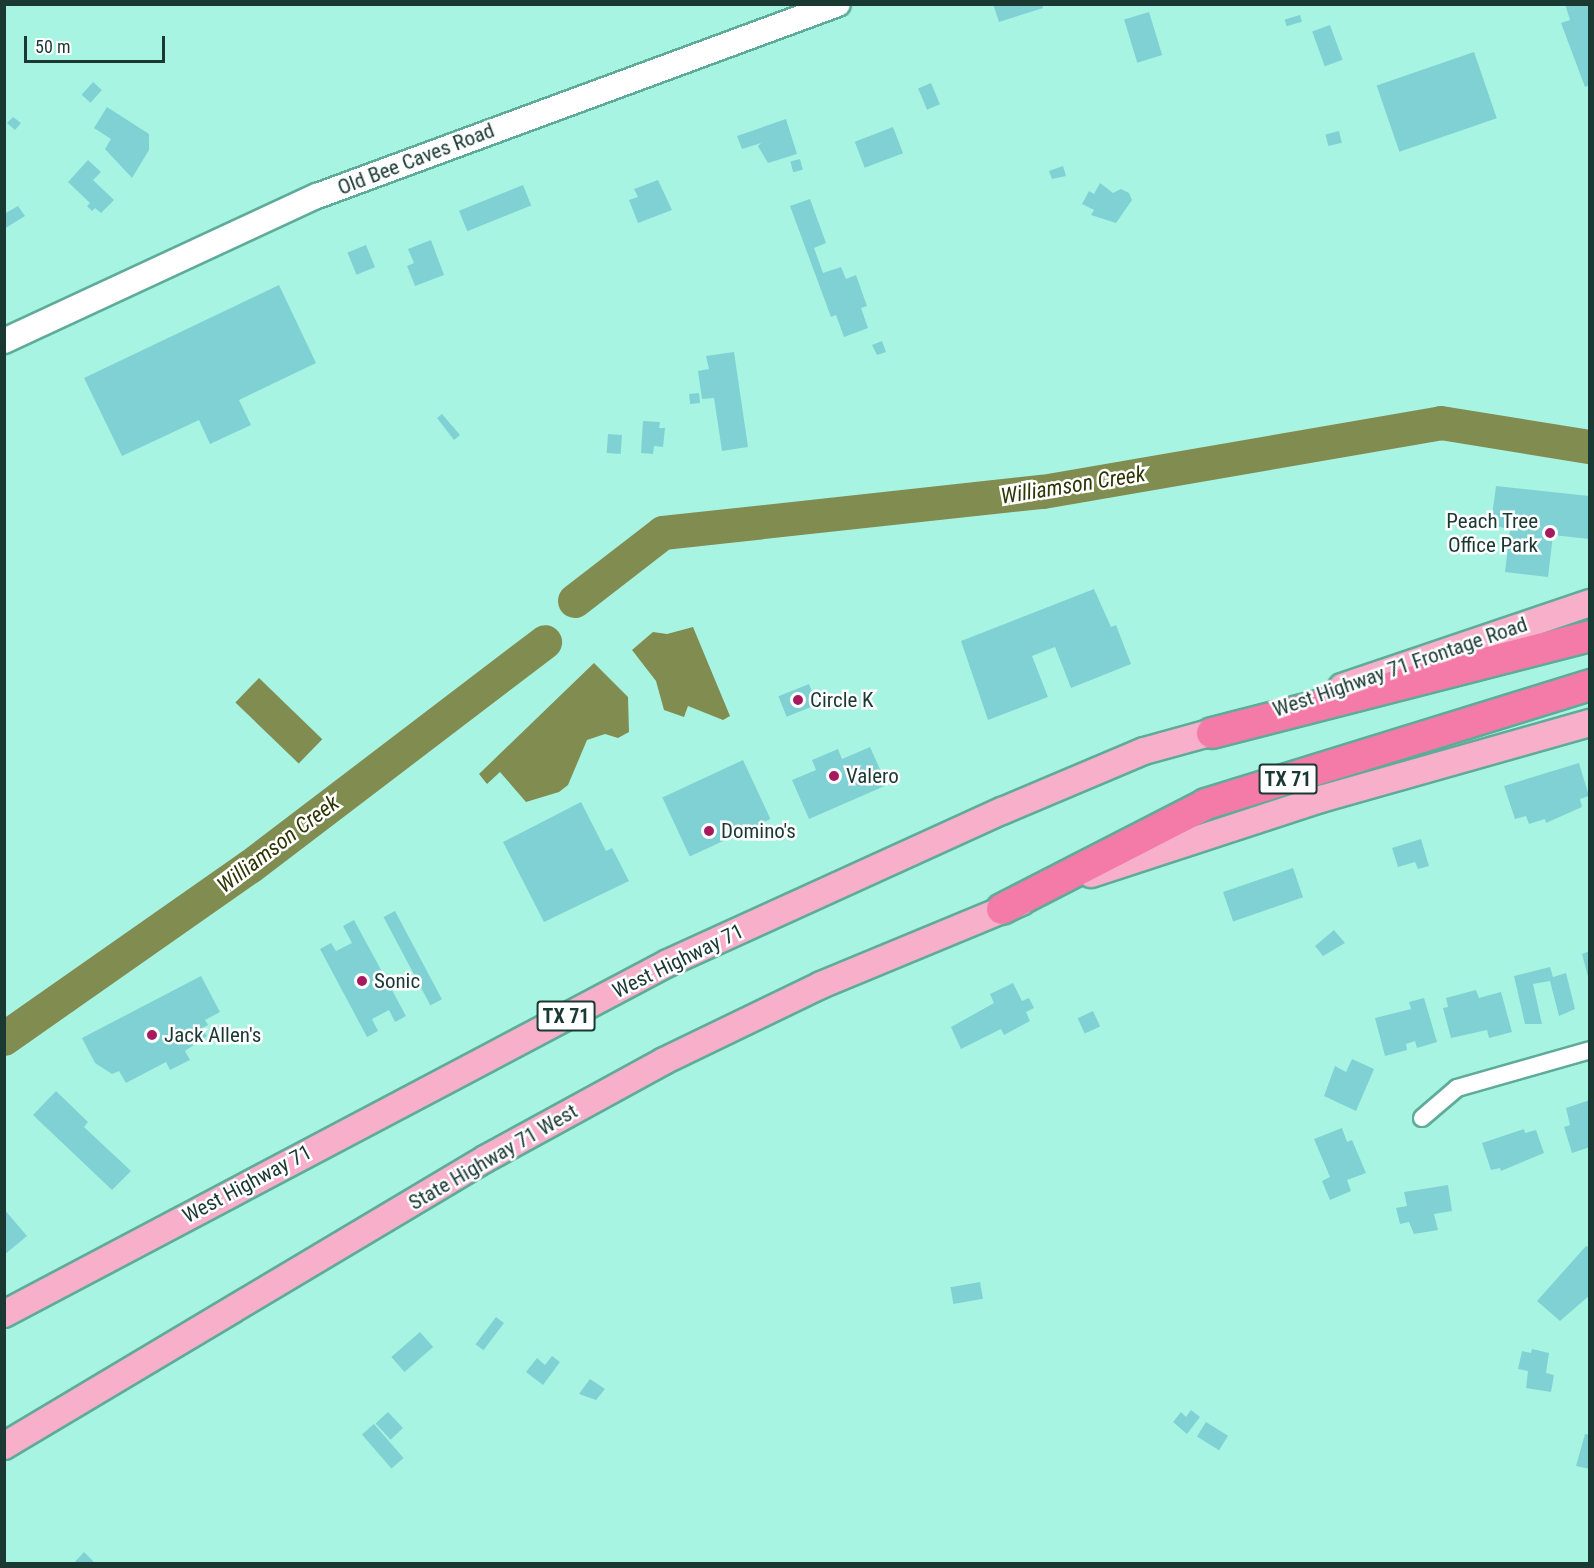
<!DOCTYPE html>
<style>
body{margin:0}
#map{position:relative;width:1594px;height:1568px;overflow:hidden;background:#a8f4e2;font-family:"Roboto Condensed",sans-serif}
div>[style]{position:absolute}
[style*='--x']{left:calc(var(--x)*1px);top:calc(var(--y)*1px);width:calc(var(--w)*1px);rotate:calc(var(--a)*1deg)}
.water>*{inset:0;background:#818c51;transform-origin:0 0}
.river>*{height:34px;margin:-17px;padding:0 17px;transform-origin:17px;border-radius:17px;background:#818c51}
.building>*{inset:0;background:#80d1d4;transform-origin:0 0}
.roads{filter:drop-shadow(2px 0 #5fab9a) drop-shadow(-2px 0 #5fab9a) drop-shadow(0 2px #5fab9a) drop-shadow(0 -2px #5fab9a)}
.street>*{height:16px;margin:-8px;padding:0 8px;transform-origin:8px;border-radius:8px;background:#fff}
.secondary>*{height:24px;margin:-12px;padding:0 12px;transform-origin:12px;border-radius:12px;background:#fff}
.primary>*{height:26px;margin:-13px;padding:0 13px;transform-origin:13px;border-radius:13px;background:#f8afca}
.highway>*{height:30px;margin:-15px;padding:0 15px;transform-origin:15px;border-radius:15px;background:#f47aa7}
.dots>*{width:16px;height:16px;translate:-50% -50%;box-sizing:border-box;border:3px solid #fff;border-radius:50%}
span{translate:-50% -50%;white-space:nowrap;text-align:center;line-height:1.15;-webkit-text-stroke:5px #fff;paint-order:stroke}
.shield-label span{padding:2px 4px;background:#fff;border:2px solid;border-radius:4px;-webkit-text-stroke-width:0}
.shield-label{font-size:20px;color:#193932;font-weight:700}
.street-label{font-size:21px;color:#193932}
.poi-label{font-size:21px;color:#193932}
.right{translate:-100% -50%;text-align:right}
.left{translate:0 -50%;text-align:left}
.water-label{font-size:22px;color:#2f3606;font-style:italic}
.frame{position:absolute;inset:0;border:6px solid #193932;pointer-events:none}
.scale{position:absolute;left:24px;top:36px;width:141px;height:27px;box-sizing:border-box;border:3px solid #193932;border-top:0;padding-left:8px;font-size:18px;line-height:21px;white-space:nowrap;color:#193932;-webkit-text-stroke:4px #fff;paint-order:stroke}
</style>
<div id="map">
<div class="water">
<div style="clip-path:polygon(693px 627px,730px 716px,723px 720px,688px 706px,684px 717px,664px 710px,656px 681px,632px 650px,653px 632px,667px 634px)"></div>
<div style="clip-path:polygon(594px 663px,628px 697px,629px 732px,618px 738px,605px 734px,587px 740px,568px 785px,559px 792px,526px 802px,500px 772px,487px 784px,479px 774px)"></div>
<div style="left:259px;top:678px;width:88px;height:34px;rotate:44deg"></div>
</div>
<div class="river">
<div style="--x:575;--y:601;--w:111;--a:-37.7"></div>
<div style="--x:663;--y:533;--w:382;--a:-6.2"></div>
<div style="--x:1043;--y:492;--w:404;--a:-9.8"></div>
<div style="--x:1441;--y:423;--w:151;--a:9.2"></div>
<div style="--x:4;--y:1039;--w:300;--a:-35"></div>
<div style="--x:250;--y:867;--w:371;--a:-37.3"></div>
</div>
<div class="building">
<div style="clip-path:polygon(993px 4px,1042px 4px,1043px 8px,999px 22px)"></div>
<div style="clip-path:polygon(1565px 4px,1590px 4px,1590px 85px,1585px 87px,1561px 23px,1570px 20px)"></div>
<div style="left:1149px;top:12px;width:45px;height:26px;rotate:73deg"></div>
<div style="left:1300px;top:15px;width:7px;height:16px;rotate:74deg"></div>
<div style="left:1330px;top:25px;width:37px;height:19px;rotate:70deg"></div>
<div style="left:1474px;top:52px;width:70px;height:103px;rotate:71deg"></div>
<div style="left:93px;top:82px;width:12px;height:17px;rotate:42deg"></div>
<div style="left:931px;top:83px;width:23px;height:14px;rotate:67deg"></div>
<div style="clip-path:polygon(107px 107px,149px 134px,149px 150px,132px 178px,105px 149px,111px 139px,94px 128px)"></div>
<div style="clip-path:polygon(13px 117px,21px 123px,15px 130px,7px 123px)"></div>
<div style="clip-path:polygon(786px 119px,797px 154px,768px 163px,758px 146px,761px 143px,742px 149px,737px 136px)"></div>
<div style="left:893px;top:127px;width:28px;height:41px;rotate:69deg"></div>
<div style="left:1339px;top:131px;width:12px;height:14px;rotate:76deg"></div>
<div style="left:800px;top:159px;width:11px;height:10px;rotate:75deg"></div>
<div style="clip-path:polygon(88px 160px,101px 172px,93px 180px,114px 200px,101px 213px,95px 208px,92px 211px,87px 206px,90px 203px,68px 182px)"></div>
<div style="clip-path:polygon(1063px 166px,1066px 176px,1052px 179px,1049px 171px)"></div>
<div style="clip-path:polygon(658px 180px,672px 210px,638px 223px,629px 200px,638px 197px,634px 189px)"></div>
<div style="clip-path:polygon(1100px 183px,1113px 193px,1121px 189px,1129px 193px,1132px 200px,1116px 223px,1091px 215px,1094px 210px,1082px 204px,1089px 191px,1094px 194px)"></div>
<div style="left:523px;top:185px;width:22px;height:69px;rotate:68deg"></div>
<div style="clip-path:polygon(810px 199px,826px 243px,814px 248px,823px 273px,841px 267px,846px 279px,856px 275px,867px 306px,861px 308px,868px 328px,844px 337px,836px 315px,831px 317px,790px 206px)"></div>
<div style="clip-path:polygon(18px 206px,25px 216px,4px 229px,4px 214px)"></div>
<div style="clip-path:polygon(431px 240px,444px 275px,415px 286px,407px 266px,414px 263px,408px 249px)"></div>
<div style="left:366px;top:245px;width:24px;height:20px;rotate:68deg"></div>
<div style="clip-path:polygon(279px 285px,316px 363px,239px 400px,251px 425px,210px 444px,199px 420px,122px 456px,84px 378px)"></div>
<div style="clip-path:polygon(882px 341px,886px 352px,877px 355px,872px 345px)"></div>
<div style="clip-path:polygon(734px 352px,748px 447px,722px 451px,714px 398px,702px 399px,698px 371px,709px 369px,706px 356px)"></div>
<div style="left:699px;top:393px;width:10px;height:10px;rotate:84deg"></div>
<div style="clip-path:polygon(442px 414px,460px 435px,454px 440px,437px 418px)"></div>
<div style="clip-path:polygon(643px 421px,660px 422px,659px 428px,665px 428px,663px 447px,654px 446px,653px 454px,641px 453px)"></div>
<div style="left:608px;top:434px;width:14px;height:19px;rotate:4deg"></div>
<div style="clip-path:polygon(1496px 486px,1589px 496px,1589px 539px,1553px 535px,1548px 577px,1505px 572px,1510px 530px,1491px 524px)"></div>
<div style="clip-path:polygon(1094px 589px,1111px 627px,1116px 625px,1131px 664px,1071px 688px,1055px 647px,1032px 656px,1048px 697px,988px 720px,961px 641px)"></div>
<div style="left:809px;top:684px;width:22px;height:33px;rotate:68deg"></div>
<div style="clip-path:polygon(870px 747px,887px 785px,809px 819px,792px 780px,816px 770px,812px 760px,838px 749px,842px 759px)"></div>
<div style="left:743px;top:760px;width:65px;height:89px;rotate:65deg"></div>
<div style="clip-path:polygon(1579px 763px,1589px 796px,1580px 799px,1582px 807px,1546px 823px,1545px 819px,1529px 824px,1526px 816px,1515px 819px,1504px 786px)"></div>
<div style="clip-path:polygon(581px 802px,606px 851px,612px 848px,629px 881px,544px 922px,503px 842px)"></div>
<div style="clip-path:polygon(1421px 839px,1429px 866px,1418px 869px,1415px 862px,1398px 867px,1392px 848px)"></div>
<div style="left:1293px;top:868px;width:31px;height:74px;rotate:71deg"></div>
<div style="left:395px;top:911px;width:100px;height:13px;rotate:62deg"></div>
<div style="clip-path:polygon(354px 920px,406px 1016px,395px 1022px,389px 1010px,372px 1019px,378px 1031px,367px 1037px,320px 949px,331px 943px,336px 951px,352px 943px,343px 926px)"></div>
<div style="clip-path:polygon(1334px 930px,1345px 943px,1323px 956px,1315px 946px)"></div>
<div style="clip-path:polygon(1590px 951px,1590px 980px,1589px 980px,1582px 954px)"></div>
<div style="clip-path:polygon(1550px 967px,1553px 977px,1566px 973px,1575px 1009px,1559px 1016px,1550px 981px,1533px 984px,1542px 1024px,1525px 1024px,1514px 976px)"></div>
<div style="clip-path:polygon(201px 976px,220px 1012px,205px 1020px,208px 1025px,202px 1028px,207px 1036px,185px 1051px,190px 1060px,170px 1070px,166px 1062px,126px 1083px,119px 1071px,112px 1074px,95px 1063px,82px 1038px)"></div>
<div style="clip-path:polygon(1013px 983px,1022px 1001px,1029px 998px,1034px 1008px,1026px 1012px,1030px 1021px,1004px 1035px,1001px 1029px,961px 1049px,951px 1027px,994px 1003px,990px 994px)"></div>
<div style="clip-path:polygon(1476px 990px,1479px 998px,1501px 992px,1512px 1032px,1489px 1038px,1487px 1030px,1451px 1038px,1443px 1008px,1448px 1007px,1446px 998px)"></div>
<div style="clip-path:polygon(1424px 998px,1437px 1042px,1417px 1048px,1415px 1041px,1406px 1044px,1407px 1050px,1385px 1056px,1375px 1018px,1411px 1009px,1409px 1002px)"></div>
<div style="left:1093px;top:1011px;width:17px;height:17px;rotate:65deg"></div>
<div style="clip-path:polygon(1352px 1059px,1374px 1069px,1356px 1111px,1324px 1096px,1335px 1066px,1346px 1072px)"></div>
<div style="clip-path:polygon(56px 1091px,88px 1122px,84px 1127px,131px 1171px,112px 1190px,33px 1115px)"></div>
<div style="clip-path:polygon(1590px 1100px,1590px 1147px,1572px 1153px,1564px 1127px,1570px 1125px,1566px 1108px)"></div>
<div style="clip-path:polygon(1342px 1128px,1347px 1142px,1352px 1140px,1366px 1173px,1347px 1180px,1351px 1191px,1330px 1200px,1322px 1181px,1330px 1177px,1314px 1139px)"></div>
<div style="clip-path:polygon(1524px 1129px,1525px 1133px,1536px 1130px,1544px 1153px,1501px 1171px,1500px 1168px,1491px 1170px,1482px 1143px)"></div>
<div style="clip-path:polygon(1448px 1185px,1452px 1211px,1434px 1214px,1438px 1230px,1414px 1234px,1409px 1222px,1400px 1224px,1396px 1208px,1407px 1206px,1404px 1192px)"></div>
<div style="clip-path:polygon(4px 1209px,27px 1236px,4px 1255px)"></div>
<div style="clip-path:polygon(1586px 1246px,1590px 1248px,1590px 1295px,1560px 1321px,1537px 1301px)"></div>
<div style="left:980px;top:1282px;width:17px;height:30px;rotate:80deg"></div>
<div style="left:496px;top:1317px;width:10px;height:34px;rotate:37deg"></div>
<div style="left:420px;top:1332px;width:20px;height:38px;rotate:49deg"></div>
<div style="clip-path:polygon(1532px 1349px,1549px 1353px,1546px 1373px,1554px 1375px,1551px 1392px,1526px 1388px,1528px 1371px,1518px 1369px,1522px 1351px,1531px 1353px)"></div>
<div style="clip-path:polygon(552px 1356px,560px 1362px,543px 1385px,526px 1372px,537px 1358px,545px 1365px)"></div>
<div style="clip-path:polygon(590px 1379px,605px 1389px,596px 1400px,579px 1394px)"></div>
<div style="clip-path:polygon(1191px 1410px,1200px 1417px,1187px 1434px,1173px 1422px,1181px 1412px,1186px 1417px)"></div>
<div style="left:388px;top:1412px;width:22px;height:17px;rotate:47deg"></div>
<div style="left:1206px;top:1422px;width:26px;height:17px;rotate:32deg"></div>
<div style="left:374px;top:1424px;width:45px;height:16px;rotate:49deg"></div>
<div style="clip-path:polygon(1585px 1434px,1590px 1435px,1590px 1469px,1576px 1466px)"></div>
<div style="clip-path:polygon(84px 1552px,96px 1564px,73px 1564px)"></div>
</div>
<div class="roads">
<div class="street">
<div style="--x:1422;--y:1118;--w:46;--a:-40.6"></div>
<div style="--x:1457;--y:1088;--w:138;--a:-15.9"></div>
</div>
<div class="secondary">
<div style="--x:4;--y:341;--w:345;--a:-24.9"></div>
<div style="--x:317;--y:196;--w:555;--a:-20.23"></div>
</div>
<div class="primary">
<div style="--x:1342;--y:687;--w:262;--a:-18.7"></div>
<div style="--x:1091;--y:874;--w:242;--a:-18.1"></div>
<div style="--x:1321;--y:799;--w:280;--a:-15.8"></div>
<div style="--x:4;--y:1314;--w:751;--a:-27.86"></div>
<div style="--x:668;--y:963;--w:367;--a:-24.5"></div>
<div style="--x:1002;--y:811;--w:154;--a:-22.9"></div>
<div style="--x:1144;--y:751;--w:90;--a:-15.4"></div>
<div style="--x:4;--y:1446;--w:560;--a:-30.82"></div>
<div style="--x:485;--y:1159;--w:204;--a:-28.7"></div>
<div style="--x:664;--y:1061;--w:174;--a:-25.8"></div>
<div style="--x:821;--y:985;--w:217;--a:-22.5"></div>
</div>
<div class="highway">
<div style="--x:1212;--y:733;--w:390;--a:-14.4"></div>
<div style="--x:1002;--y:909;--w:229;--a:-27.2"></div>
<div style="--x:1206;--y:804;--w:402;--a:-17.2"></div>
</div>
</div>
<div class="dots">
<div style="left:1550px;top:533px;background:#a71b5e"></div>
<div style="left:798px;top:700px;background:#a71b5e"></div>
<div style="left:834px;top:776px;background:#a71b5e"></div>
<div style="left:709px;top:831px;background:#a71b5e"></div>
<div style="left:362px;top:981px;background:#a71b5e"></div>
<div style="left:152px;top:1035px;background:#a71b5e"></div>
</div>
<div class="shield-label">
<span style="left:1288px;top:779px">TX 71</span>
<span style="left:566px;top:1016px">TX 71</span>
</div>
<div class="street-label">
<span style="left:416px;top:159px;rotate:-21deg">Old Bee Caves Road</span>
<span style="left:1400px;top:667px;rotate:-19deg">West Highway 71 Frontage Road</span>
<span style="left:678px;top:961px;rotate:-26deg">West Highway 71</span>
<span style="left:493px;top:1157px;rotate:-30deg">State Highway 71 West</span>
<span style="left:247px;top:1184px;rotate:-28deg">West Highway 71</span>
</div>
<div class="poi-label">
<span class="right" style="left:1538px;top:533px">Peach Tree<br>Office Park</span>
<span class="left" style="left:810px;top:700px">Circle K</span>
<span class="left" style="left:846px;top:776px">Valero</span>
<span class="left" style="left:721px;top:831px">Domino's</span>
<span class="left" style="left:374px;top:981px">Sonic</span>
<span class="left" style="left:164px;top:1035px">Jack Allen's</span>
</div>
<div class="water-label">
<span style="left:1073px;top:485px;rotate:-9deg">Williamson Creek</span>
<span style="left:278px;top:844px;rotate:-37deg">Williamson Creek</span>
</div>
<div class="frame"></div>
<div class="scale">50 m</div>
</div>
